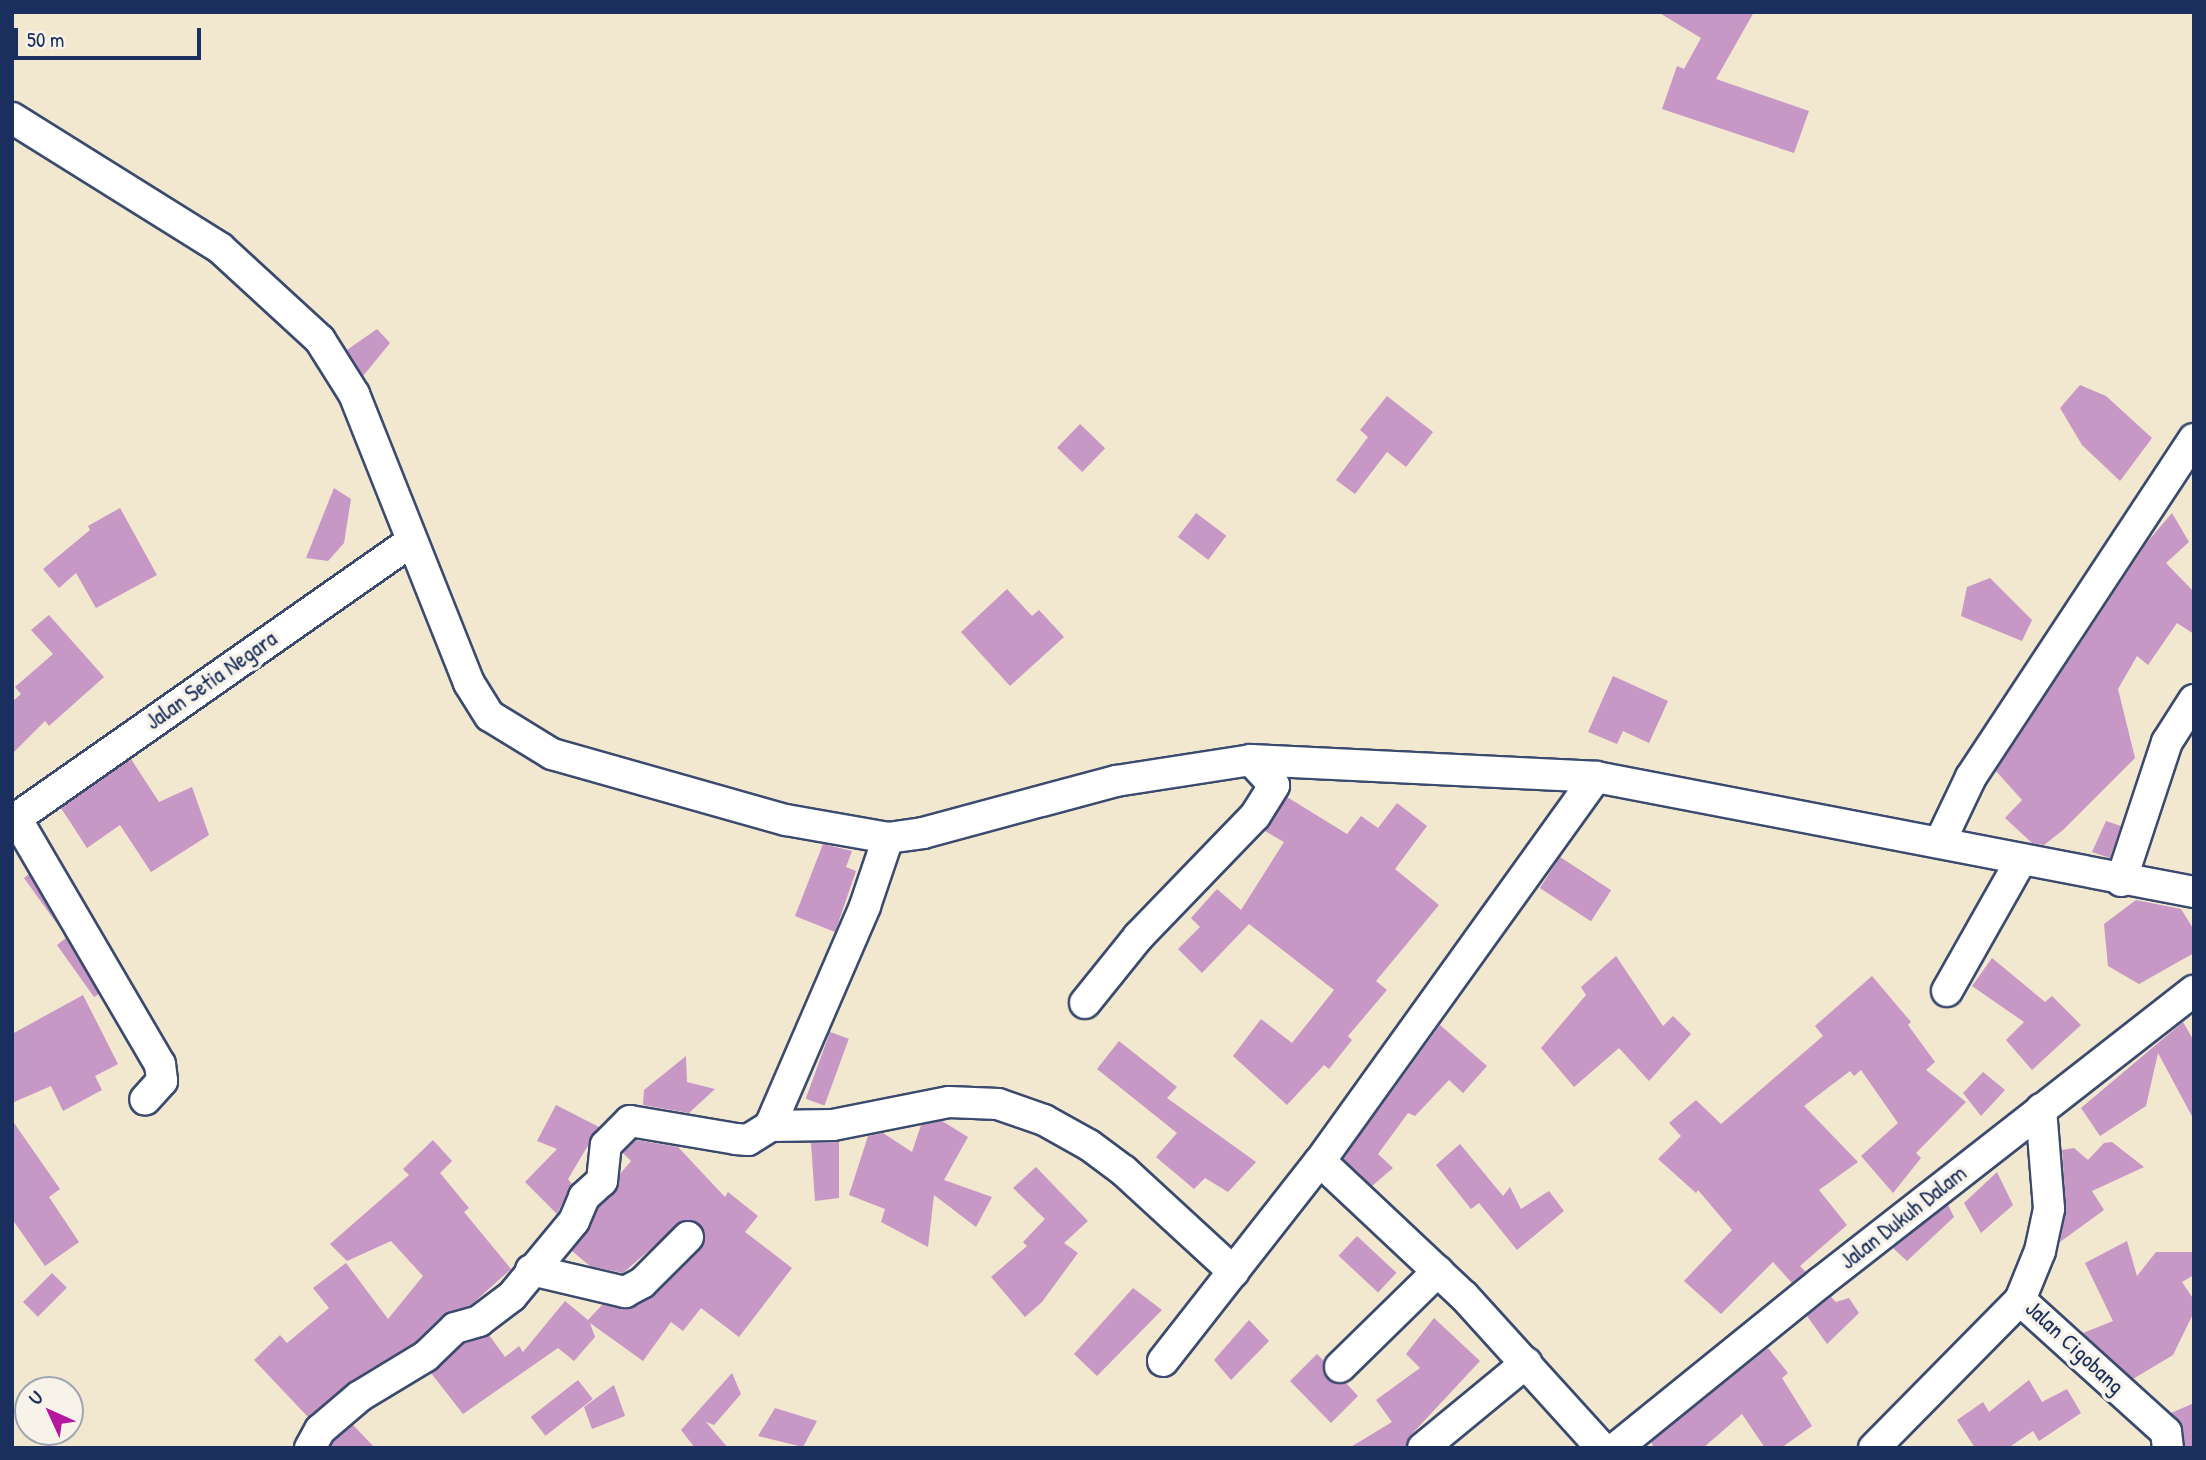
<!DOCTYPE html>
<style>
body{margin:0}
#map{position:relative;width:2206px;height:1460px;overflow:hidden;background:#f2e7cf;font-family:"Patrick Hand",sans-serif}
div>[style]{position:absolute}
[style*='--x']{left:calc(var(--x)*1px);top:calc(var(--y)*1px);width:calc(var(--w)*1px);rotate:calc(var(--a)*1deg)}
.building>*{inset:0;background:#c797c6;transform-origin:0 0}
.roads{filter:drop-shadow(2px 0 #3b4b6f) drop-shadow(-2px 0 #3b4b6f) drop-shadow(0 2px #3b4b6f) drop-shadow(0 -2px #3b4b6f)}
.minor>*{height:30px;margin:-15px;padding:0 15px;transform-origin:15px;border-radius:15px;background:#fff}
span{translate:-50% -50%;white-space:nowrap;text-align:center;line-height:1.15;-webkit-text-stroke:7px #f7f3e8;paint-order:stroke}
.street-label{font-size:23px;color:#1b2f5e}
.frame{position:absolute;inset:0;border:14px solid #1b2f5e;pointer-events:none}
.north{position:absolute;left:14px;top:1376px;width:70px;height:70px;box-sizing:border-box;background:#f7f3e8;border:2px solid #9fa5b1;border-radius:50%;rotate:315deg;font-size:19px;font-weight:700;line-height:28px;text-align:center;color:#1b2f5e}
.north::after{content:'';display:block;margin:auto;width:24px;height:32px;background:#b5179e;clip-path:polygon(50% 0,100% 100%,50% 72%,0 100%)}
.scale{position:absolute;left:14px;top:28px;width:187px;height:32px;box-sizing:border-box;border:4px solid #1b2f5e;border-top:0;padding-left:9px;font-size:21px;line-height:24px;white-space:nowrap;color:#1b2f5e;-webkit-text-stroke:5px #f7f3e8;paint-order:stroke}
</style>
<div id="map">
<div class="building">
<div style="clip-path:polygon(1658px 12px,1754px 12px,1716px 79px,1809px 111px,1794px 153px,1662px 109px,1677px 66px,1684px 69px,1701px 38px)"></div>
<div style="clip-path:polygon(377px 329px,390px 343px,363px 376px,347px 350px)"></div>
<div style="clip-path:polygon(2080px 385px,2106px 396px,2152px 438px,2120px 481px,2082px 445px,2060px 408px)"></div>
<div style="clip-path:polygon(1387px 396px,1433px 432px,1406px 467px,1387px 452px,1355px 494px,1336px 480px,1368px 437px,1360px 430px)"></div>
<div style="left:1080px;top:424px;width:35px;height:33px;rotate:44deg"></div>
<div style="clip-path:polygon(334px 488px,351px 499px,344px 543px,328px 561px,306px 558px)"></div>
<div style="clip-path:polygon(120px 508px,157px 575px,96px 608px,76px 573px,59px 588px,43px 569px,90px 530px,88px 526px)"></div>
<div style="left:1196px;top:513px;width:38px;height:30px;rotate:37deg"></div>
<div style="clip-path:polygon(2172px 513px,2189px 542px,2166px 563px,2194px 592px,2194px 634px,2177px 623px,2148px 665px,2137px 656px,2118px 689px,2135px 758px,2063px 830px,2044px 845px,2032px 843px,2005px 818px,2022px 800px,1996px 771px,2148px 541px)"></div>
<div style="clip-path:polygon(1990px 578px,2032px 620px,2022px 641px,1961px 616px,1967px 587px)"></div>
<div style="clip-path:polygon(1007px 589px,1032px 616px,1039px 610px,1064px 637px,1010px 686px,961px 632px)"></div>
<div style="clip-path:polygon(49px 615px,104px 677px,49px 726px,45px 721px,12px 754px,12px 702px,21px 694px,15px 687px,53px 654px,31px 630px)"></div>
<div style="clip-path:polygon(1613px 676px,1668px 701px,1649px 743px,1623px 731px,1617px 744px,1588px 732px)"></div>
<div style="clip-path:polygon(131px 759px,159px 802px,192px 787px,209px 835px,151px 872px,120px 825px,87px 848px,61px 808px)"></div>
<div style="clip-path:polygon(1287px 797px,1347px 834px,1361px 816px,1378px 828px,1397px 803px,1427px 826px,1395px 869px,1439px 905px,1376px 981px,1387px 990px,1348px 1036px,1352px 1040px,1329px 1069px,1324px 1065px,1287px 1105px,1233px 1056px,1261px 1019px,1292px 1043px,1334px 990px,1249px 924px,1202px 973px,1178px 949px,1200px 927px,1191px 918px,1217px 889px,1241px 910px,1284px 842px,1265px 831px)"></div>
<div style="clip-path:polygon(2106px 821px,2121px 826px,2110px 858px,2092px 852px)"></div>
<div style="clip-path:polygon(823px 844px,852px 851px,846px 867px,856px 871px,835px 932px,795px 916px)"></div>
<div style="left:1560px;top:857px;width:61px;height:37px;rotate:33deg"></div>
<div style="clip-path:polygon(29px 874px,60px 928px,24px 878px)"></div>
<div style="clip-path:polygon(2136px 900px,2181px 909px,2194px 930px,2194px 953px,2139px 984px,2108px 966px,2104px 924px)"></div>
<div style="clip-path:polygon(66px 938px,99px 994px,94px 997px,57px 945px)"></div>
<div style="clip-path:polygon(1616px 956px,1663px 1026px,1673px 1016px,1691px 1034px,1649px 1081px,1619px 1048px,1574px 1087px,1541px 1048px,1586px 995px,1581px 987px)"></div>
<div style="clip-path:polygon(1992px 958px,2045px 1002px,2052px 996px,2081px 1025px,2032px 1070px,2006px 1040px,2024px 1022px,1972px 986px)"></div>
<div style="clip-path:polygon(1872px 976px,1911px 1022px,1908px 1025px,1935px 1062px,1926px 1070px,1966px 1102px,1916px 1153px,1921px 1158px,1893px 1193px,1861px 1156px,1898px 1123px,1861px 1070px,1854px 1076px,1850px 1071px,1804px 1106px,1858px 1162px,1819px 1190px,1847px 1225px,1800px 1266px,1806px 1272px,1792px 1283px,1773px 1262px,1721px 1314px,1684px 1281px,1732px 1230px,1698px 1190px,1696px 1193px,1658px 1159px,1681px 1136px,1669px 1123px,1696px 1100px,1721px 1124px,1823px 1036px,1815px 1026px)"></div>
<div style="clip-path:polygon(83px 995px,118px 1064px,95px 1076px,102px 1090px,63px 1111px,51px 1086px,12px 1103px,12px 1034px)"></div>
<div style="clip-path:polygon(2183px 1022px,2194px 1041px,2194px 1120px,2158px 1053px,2146px 1106px,2100px 1136px,2081px 1108px)"></div>
<div style="clip-path:polygon(1440px 1025px,1487px 1066px,1463px 1093px,1449px 1080px,1415px 1116px,1408px 1113px,1378px 1154px,1393px 1168px,1372px 1186px,1343px 1159px)"></div>
<div style="left:830px;top:1032px;width:20px;height:71px;rotate:20deg"></div>
<div style="clip-path:polygon(1119px 1041px,1177px 1087px,1167px 1098px,1256px 1162px,1228px 1192px,1205px 1178px,1194px 1189px,1156px 1157px,1177px 1133px,1097px 1069px)"></div>
<div style="clip-path:polygon(686px 1056px,687px 1082px,715px 1089px,689px 1113px,643px 1105px,644px 1090px)"></div>
<div style="clip-path:polygon(1983px 1072px,2005px 1090px,1981px 1116px,1963px 1093px)"></div>
<div style="clip-path:polygon(556px 1105px,599px 1127px,568px 1179px,572px 1184px,557px 1214px,525px 1182px,557px 1149px,537px 1141px)"></div>
<div style="clip-path:polygon(12px 1120px,60px 1189px,49px 1197px,79px 1242px,45px 1266px,12px 1219px)"></div>
<div style="clip-path:polygon(942px 1121px,968px 1137px,944px 1180px,992px 1197px,976px 1227px,934px 1195px,928px 1247px,881px 1222px,885px 1209px,849px 1195px,868px 1136px,883px 1133px,912px 1152px,921px 1125px)"></div>
<div style="clip-path:polygon(433px 1140px,452px 1161px,440px 1173px,469px 1208px,464px 1212px,511px 1269px,471px 1305px,443px 1315px,415px 1342px,351px 1381px,308px 1417px,254px 1360px,280px 1335px,287px 1343px,329px 1308px,313px 1288px,346px 1263px,388px 1319px,423px 1276px,391px 1241px,347px 1261px,330px 1244px,409px 1175px,403px 1169px)"></div>
<div style="clip-path:polygon(636px 1140px,678px 1147px,725px 1197px,728px 1192px,758px 1216px,745px 1232px,792px 1268px,739px 1337px,701px 1308px,683px 1331px,671px 1322px,643px 1361px,590px 1323px,595px 1337px,574px 1361px,558px 1348px,463px 1414px,431px 1373px,464px 1344px,489px 1335px,505px 1357px,519px 1346px,523px 1352px,565px 1301px,588px 1320px,602px 1305px,633px 1307px,654px 1296px,701px 1249px,705px 1232px,693px 1220px,684px 1220px,623px 1273px,590px 1266px,572px 1251px,599px 1207px,614px 1193px,620px 1174px,631px 1161px,623px 1153px)"></div>
<div style="clip-path:polygon(839px 1142px,839px 1198px,815px 1201px,811px 1143px)"></div>
<div style="clip-path:polygon(2112px 1142px,2144px 1167px,2092px 1191px,2104px 1210px,2060px 1242px,2066px 1208px,2062px 1150px,2074px 1148px,2088px 1160px,2104px 1143px)"></div>
<div style="clip-path:polygon(1460px 1144px,1503px 1196px,1510px 1187px,1521px 1209px,1549px 1191px,1564px 1211px,1517px 1250px,1479px 1203px,1471px 1209px,1436px 1165px)"></div>
<div style="clip-path:polygon(1036px 1167px,1088px 1221px,1064px 1243px,1078px 1253px,1042px 1302px,1025px 1317px,991px 1277px,1027px 1246px,1023px 1242px,1045px 1219px,1013px 1188px)"></div>
<div style="clip-path:polygon(1997px 1172px,2013px 1205px,1981px 1233px,1964px 1203px)"></div>
<div style="clip-path:polygon(1948px 1205px,1954px 1217px,1907px 1261px,1893px 1248px)"></div>
<div style="left:1357px;top:1236px;width:54px;height:27px;rotate:43deg"></div>
<div style="clip-path:polygon(2127px 1241px,2137px 1276px,2156px 1252px,2194px 1252px,2194px 1275px,2182px 1282px,2194px 1300px,2194px 1312px,2173px 1355px,2133px 1379px,2083px 1333px,2113px 1321px,2085px 1263px)"></div>
<div style="left:52px;top:1273px;width:21px;height:41px;rotate:45deg"></div>
<div style="clip-path:polygon(1133px 1288px,1162px 1310px,1097px 1376px,1074px 1354px)"></div>
<div style="clip-path:polygon(1831px 1297px,1836px 1302px,1849px 1298px,1859px 1313px,1827px 1344px,1807px 1316px)"></div>
<div style="clip-path:polygon(1434px 1318px,1480px 1361px,1411px 1435px,1406px 1448px,1349px 1448px,1392px 1422px,1376px 1400px,1420px 1368px,1406px 1354px)"></div>
<div style="clip-path:polygon(1249px 1320px,1269px 1341px,1231px 1380px,1214px 1360px)"></div>
<div style="clip-path:polygon(1768px 1348px,1788px 1373px,1782px 1378px,1812px 1426px,1781px 1448px,1765px 1448px,1742px 1414px,1703px 1448px,1654px 1448px,1651px 1442px)"></div>
<div style="clip-path:polygon(1317px 1354px,1324px 1361px,1327px 1379px,1346px 1383px,1358px 1396px,1331px 1423px,1290px 1381px)"></div>
<div style="clip-path:polygon(732px 1373px,741px 1394px,714px 1425px,706px 1422px,728px 1448px,695px 1448px,681px 1430px)"></div>
<div style="left:578px;top:1380px;width:24px;height:60px;rotate:52deg"></div>
<div style="clip-path:polygon(2029px 1380px,2042px 1402px,2067px 1389px,2081px 1413px,2039px 1441px,2033px 1431px,2008px 1448px,1975px 1448px,1957px 1420px,1983px 1402px,1989px 1412px)"></div>
<div style="clip-path:polygon(614px 1385px,625px 1416px,592px 1429px,584px 1407px)"></div>
<div style="clip-path:polygon(2194px 1403px,2194px 1448px,2185px 1448px,2183px 1429px,2171px 1413px)"></div>
<div style="clip-path:polygon(775px 1408px,817px 1421px,803px 1447px,758px 1436px)"></div>
<div style="clip-path:polygon(353px 1425px,375px 1448px,330px 1448px,334px 1441px)"></div>
</div>
<div class="roads">
<div class="minor">
<div style="--x:12;--y:118;--w:245;--a:32"></div>
<div style="--x:220;--y:248;--w:136;--a:42.6"></div>
<div style="--x:320;--y:340;--w:64;--a:57.8"></div>
<div style="--x:354;--y:394;--w:311;--a:68.3"></div>
<div style="--x:469;--y:683;--w:39;--a:58"></div>
<div style="--x:490;--y:716;--w:73;--a:31.5"></div>
<div style="--x:552;--y:754;--w:243;--a:15.8"></div>
<div style="--x:786;--y:820;--w:104;--a:10"></div>
<div style="--x:888;--y:838;--w:35;--a:-8"></div>
<div style="--x:923;--y:833;--w:200;--a:-15.1"></div>
<div style="--x:1116;--y:781;--w:137;--a:-8.8"></div>
<div style="--x:1251;--y:760;--w:345;--a:2.8"></div>
<div style="--x:1596;--y:777;--w:609;--a:10.89"></div>
<div style="--x:16;--y:818;--w:285;--a:59.7"></div>
<div style="--x:160;--y:1064;--w:17;--a:83"></div>
<div style="--x:162;--y:1081;--w:25;--a:132"></div>
<div style="--x:12;--y:821;--w:487;--a:-35"></div>
<div style="--x:1940;--y:842;--w:72;--a:-64.5"></div>
<div style="--x:1971;--y:777;--w:405;--a:-56.6"></div>
<div style="--x:2121;--y:881;--w:146;--a:-71.7"></div>
<div style="--x:2167;--y:742;--w:50;--a:-57.3"></div>
<div style="--x:1947;--y:991;--w:150;--a:-60.5"></div>
<div style="--x:1085;--y:1003;--w:85;--a:-51.2"></div>
<div style="--x:1138;--y:937;--w:168;--a:-46"></div>
<div style="--x:1255;--y:816;--w:36;--a:-58"></div>
<div style="--x:1274;--y:785;--w:34;--a:-133"></div>
<div style="--x:2041;--y:1109;--w:100;--a:85.4"></div>
<div style="--x:2049;--y:1209;--w:43;--a:102.1"></div>
<div style="--x:2040;--y:1251;--w:53;--a:112.2"></div>
<div style="--x:2020;--y:1300;--w:197;--a:42.1"></div>
<div style="--x:2166;--y:1432;--w:16;--a:83"></div>
<div style="--x:770;--y:1126;--w:63;--a:-0.9"></div>
<div style="--x:833;--y:1125;--w:118;--a:-11.2"></div>
<div style="--x:949;--y:1102;--w:49;--a:2.3"></div>
<div style="--x:998;--y:1104;--w:49;--a:19.2"></div>
<div style="--x:1044;--y:1120;--w:51;--a:29.1"></div>
<div style="--x:1089;--y:1145;--w:44;--a:36.6"></div>
<div style="--x:1124;--y:1171;--w:149;--a:42.6"></div>
<div style="--x:1320;--y:1161;--w:197;--a:43.2"></div>
<div style="--x:1464;--y:1296;--w:205;--a:47.8"></div>
<div style="--x:531;--y:1270;--w:97;--a:13.2"></div>
<div style="--x:625;--y:1292;--w:19;--a:-28"></div>
<div style="--x:642;--y:1283;--w:65;--a:-45"></div>
<div style="--x:1163;--y:1361;--w:254;--a:-51.9"></div>
<div style="--x:1320;--y:1161;--w:473;--a:-54.3"></div>
<div style="--x:1340;--y:1367;--w:137;--a:-44.4"></div>
<div style="--x:310;--y:1448;--w:21;--a:-61"></div>
<div style="--x:320;--y:1430;--w:52;--a:-40.4"></div>
<div style="--x:360;--y:1396;--w:77;--a:-31.2"></div>
<div style="--x:426;--y:1356;--w:40;--a:-44"></div>
<div style="--x:455;--y:1328;--w:25;--a:-16"></div>
<div style="--x:479;--y:1321;--w:41;--a:-37.1"></div>
<div style="--x:512;--y:1296;--w:97;--a:-50.4"></div>
<div style="--x:574;--y:1221;--w:26;--a:-67"></div>
<div style="--x:584;--y:1197;--w:24;--a:-42"></div>
<div style="--x:602;--y:1181;--w:36;--a:-84"></div>
<div style="--x:606;--y:1145;--w:34;--a:-45"></div>
<div style="--x:630;--y:1121;--w:108;--a:9.6"></div>
<div style="--x:736;--y:1139;--w:12;--a:5"></div>
<div style="--x:748;--y:1140;--w:26;--a:-32"></div>
<div style="--x:770;--y:1126;--w:240;--a:-66.6"></div>
<div style="--x:865;--y:906;--w:72;--a:-71.3"></div>
<div style="--x:1423;--y:1448;--w:134;--a:-39.5"></div>
<div style="--x:1616;--y:1448;--w:264;--a:-39"></div>
<div style="--x:1821;--y:1282;--w:473;--a:-38"></div>
<div style="--x:1874;--y:1448;--w:208;--a:-45.4"></div>
</div>
</div>
<div class="street-label">
<span style="left:211px;top:680px;rotate:-35deg">Jalan Setia Negara</span>
<span style="left:1903px;top:1217px;rotate:-38deg">Jalan Dukuh Dalam</span>
<span style="left:2075px;top:1347px;rotate:43deg">Jalan Cigobang</span>
</div>
<div class="frame"></div>
<div class="north">U</div>
<div class="scale">50 m</div>
</div>
